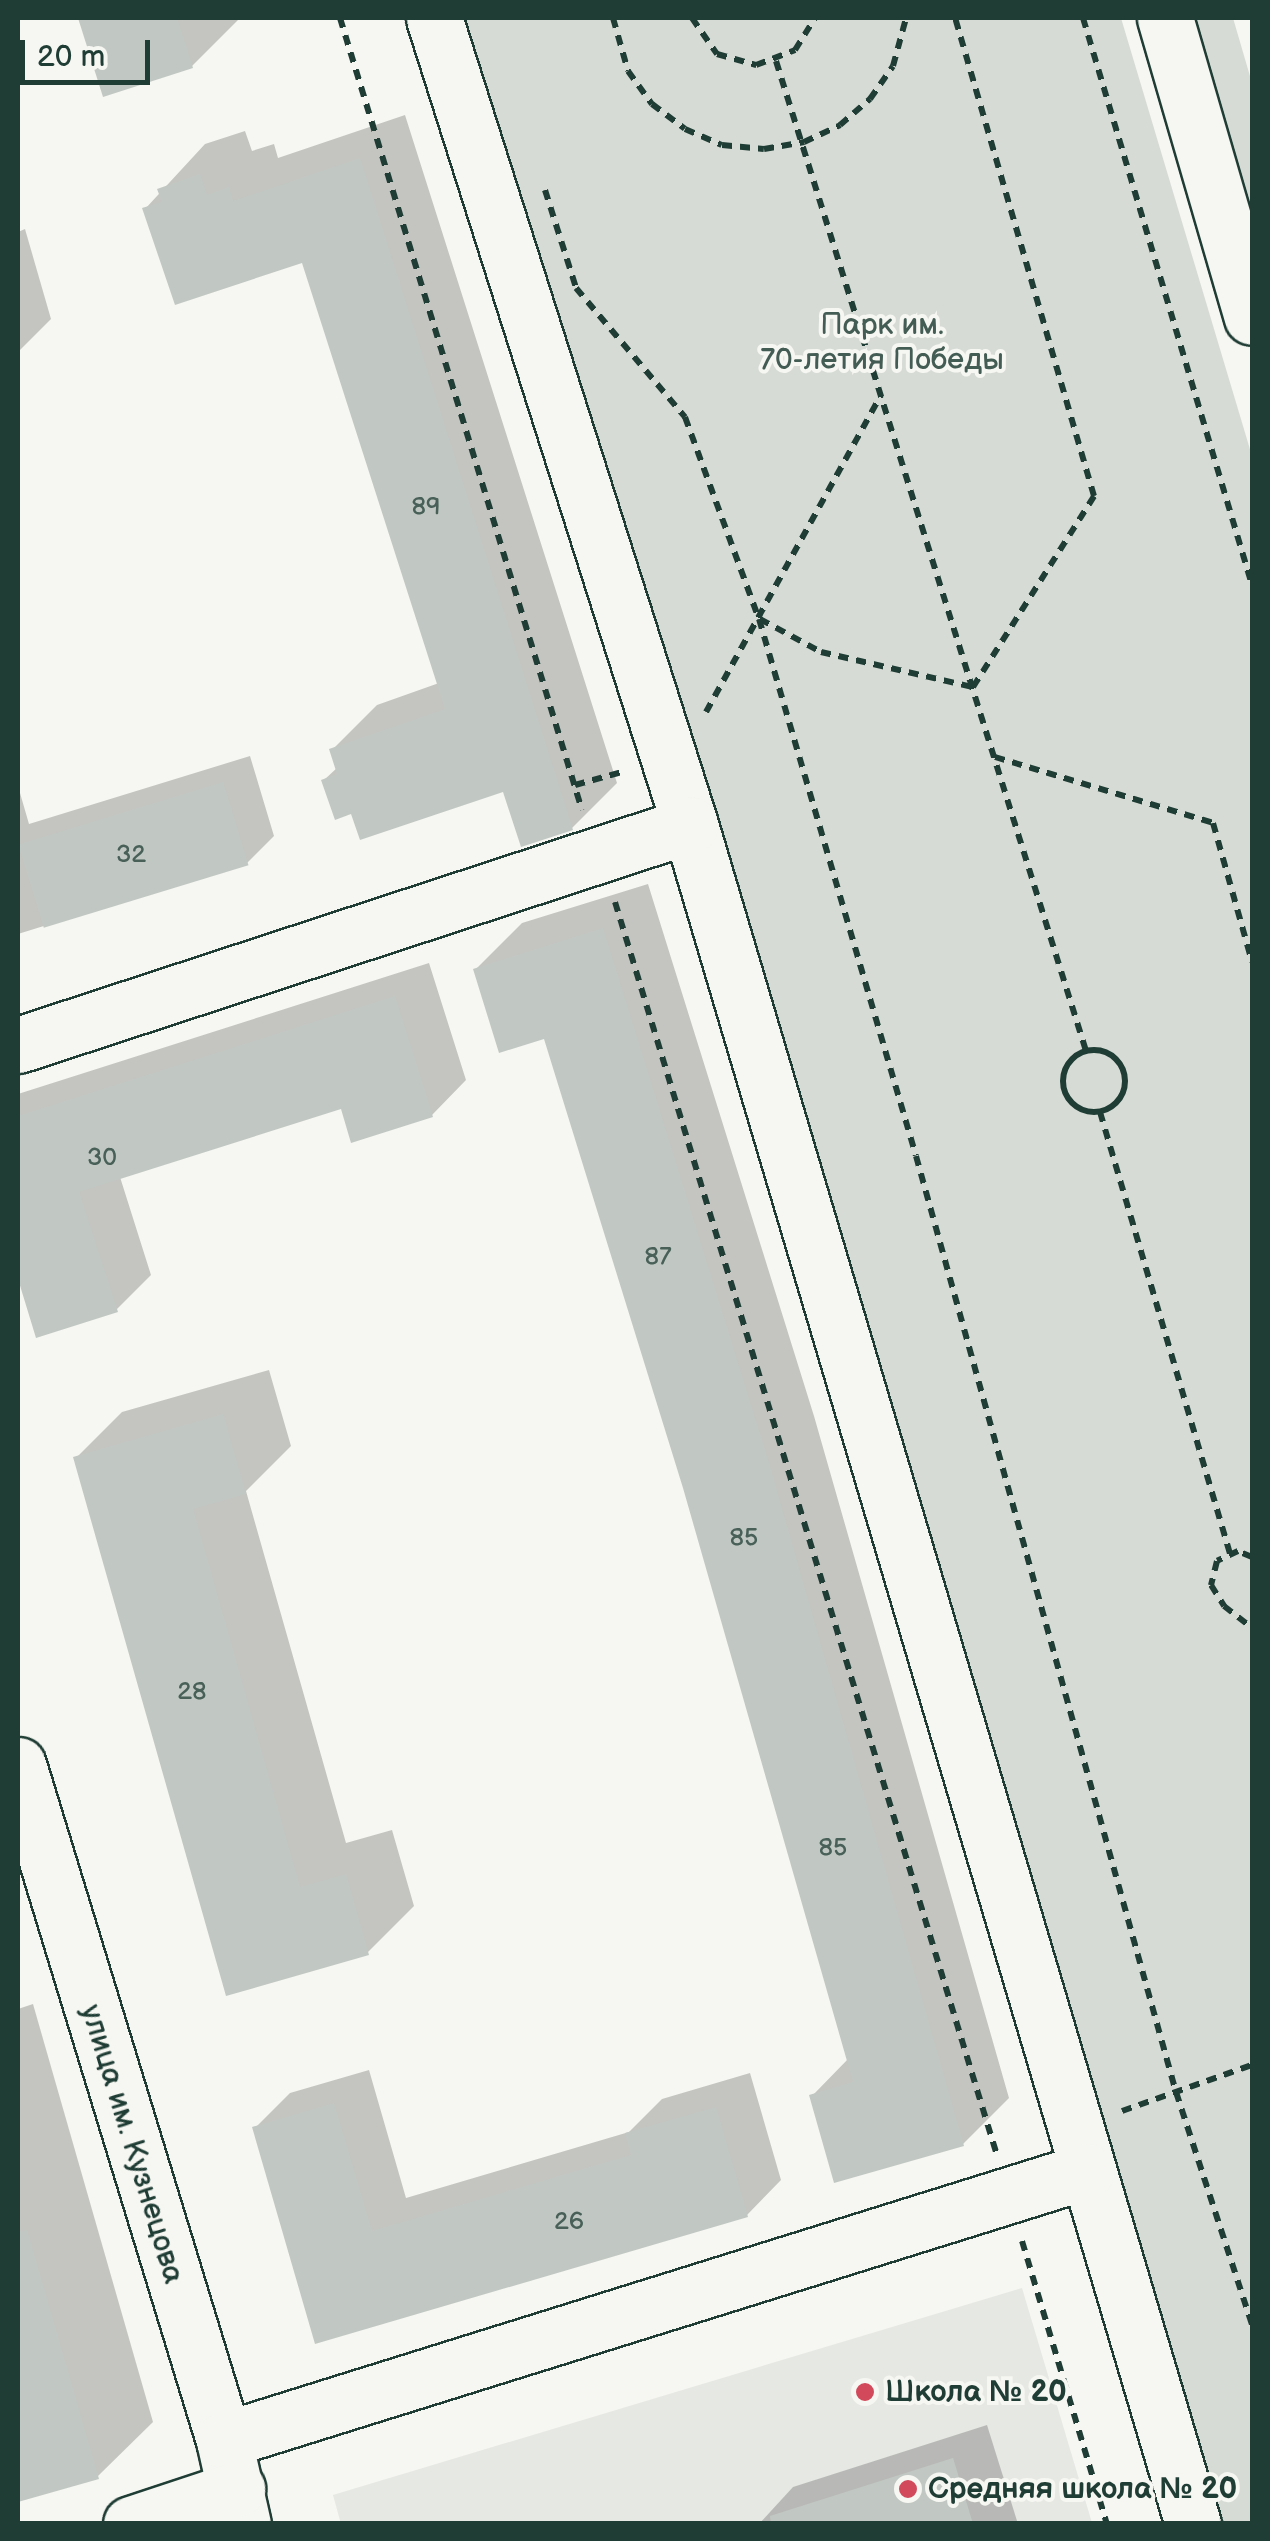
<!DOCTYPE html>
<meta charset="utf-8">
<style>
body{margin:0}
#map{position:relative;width:1270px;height:2541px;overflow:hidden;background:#f6f6f2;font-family:"Balsamiq Sans",sans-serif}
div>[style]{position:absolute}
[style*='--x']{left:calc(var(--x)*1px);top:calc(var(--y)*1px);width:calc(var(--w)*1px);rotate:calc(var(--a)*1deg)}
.built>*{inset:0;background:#e6e8e4}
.green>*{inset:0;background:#d6dbd6}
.shadow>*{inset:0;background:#0003}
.building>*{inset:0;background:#c1c8c3;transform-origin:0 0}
.path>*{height:6px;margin-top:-3px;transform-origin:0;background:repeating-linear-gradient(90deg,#1f3d34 0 10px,transparent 0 18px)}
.path>.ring{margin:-3px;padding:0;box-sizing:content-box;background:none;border:6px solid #1f3d34;border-radius:50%}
.roads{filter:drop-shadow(2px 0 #1f3d34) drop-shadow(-2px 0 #1f3d34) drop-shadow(0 2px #1f3d34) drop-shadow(0 -2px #1f3d34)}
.minor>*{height:55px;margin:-27.5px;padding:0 27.5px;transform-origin:27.5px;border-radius:27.5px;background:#f6f6f2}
.major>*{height:55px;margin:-27.5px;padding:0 27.5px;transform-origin:27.5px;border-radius:27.5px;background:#f6f6f2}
.dots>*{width:28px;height:28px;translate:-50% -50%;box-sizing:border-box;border:5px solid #f6f6f2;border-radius:50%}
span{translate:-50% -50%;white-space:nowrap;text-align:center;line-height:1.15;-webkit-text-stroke:8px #f6f6f2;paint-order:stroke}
.number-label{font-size:25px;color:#486058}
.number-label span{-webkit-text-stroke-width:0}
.park-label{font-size:30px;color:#445d54}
.street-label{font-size:30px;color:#1f3d34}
.poi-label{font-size:30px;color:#1f3d34;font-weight:700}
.left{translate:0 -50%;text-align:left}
.frame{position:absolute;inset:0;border:20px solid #1f3d34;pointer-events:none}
.scale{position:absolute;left:20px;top:40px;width:130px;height:45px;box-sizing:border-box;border:5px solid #1f3d34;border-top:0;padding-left:12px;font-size:30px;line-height:35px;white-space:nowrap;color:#1f3d34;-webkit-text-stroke:8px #f6f6f2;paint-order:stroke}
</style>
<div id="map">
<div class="built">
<div style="clip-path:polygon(1022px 2288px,1092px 2523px,341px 2524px,333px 2495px)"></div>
</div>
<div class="green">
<div style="clip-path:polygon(441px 18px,1121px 18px,1252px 456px,1252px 2523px,1200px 2523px)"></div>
<div style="clip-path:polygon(1192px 18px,1233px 18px,1252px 83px,1252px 224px)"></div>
</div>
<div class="shadow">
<div style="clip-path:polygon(81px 18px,237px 18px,238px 20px,192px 66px,104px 94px)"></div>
<div style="clip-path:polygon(405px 115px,617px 783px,572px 828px,504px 788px,353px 811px,324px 780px,338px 767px,332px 750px,377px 705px,439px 683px,304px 259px,145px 209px,205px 144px,245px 131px,252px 151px,274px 144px,278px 158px)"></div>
<div style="clip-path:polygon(25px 229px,51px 319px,18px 352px,18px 232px)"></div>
<div style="clip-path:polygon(250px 756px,274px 836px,247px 863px,18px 934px,18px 786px,29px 824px)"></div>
<div style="clip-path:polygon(648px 884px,814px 1416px,1009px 2098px,963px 2144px,812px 2096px,849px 2058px,686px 1487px,545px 1036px,476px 969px,522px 923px)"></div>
<div style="clip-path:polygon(429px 963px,466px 1080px,432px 1115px,342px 1106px,120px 1177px,151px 1275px,116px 1310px,38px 1335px,18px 1270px,18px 1094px)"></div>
<div style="clip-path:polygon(269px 1370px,291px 1446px,246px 1491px,346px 1843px,392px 1830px,414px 1906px,368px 1952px,228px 1993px,76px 1458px,122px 1412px)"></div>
<div style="clip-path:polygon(33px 2004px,153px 2422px,97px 2477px,18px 2499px,18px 2009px)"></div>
<div style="clip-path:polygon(369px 2070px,406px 2198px,629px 2132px,662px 2099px,750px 2073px,781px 2180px,747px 2215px,317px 2341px,255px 2128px,290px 2093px)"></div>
<div style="clip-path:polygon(987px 2425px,1018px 2524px,759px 2524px,793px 2487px)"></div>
</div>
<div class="building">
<div style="clip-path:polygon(78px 18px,177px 18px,193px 68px,103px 97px)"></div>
<div style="clip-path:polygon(360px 158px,573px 830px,521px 847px,503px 792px,360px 840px,351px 814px,335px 820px,321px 780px,337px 774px,329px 749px,445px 709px,302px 263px,175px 305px,142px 208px,162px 202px,157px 189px,200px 174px,207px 195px,229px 187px,233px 201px)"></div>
<div style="left:223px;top:782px;width:87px;height:214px;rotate:73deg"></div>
<div style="clip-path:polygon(603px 928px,769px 1463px,964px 2146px,834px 2183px,809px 2095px,853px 2082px,683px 1488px,544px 1039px,499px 1053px,473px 969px)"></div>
<div style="clip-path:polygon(395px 996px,433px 1117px,351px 1143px,341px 1109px,79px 1192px,118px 1312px,36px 1338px,18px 1279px,18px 1116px)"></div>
<div style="clip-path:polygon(223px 1414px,246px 1494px,193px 1509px,300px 1887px,346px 1874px,369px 1955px,226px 1996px,73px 1457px)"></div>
<div style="clip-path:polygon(334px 2103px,372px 2231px,631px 2155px,625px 2133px,716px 2107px,748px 2217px,315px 2344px,252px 2127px)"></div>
<div style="clip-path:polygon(27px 2230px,99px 2479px,18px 2502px,18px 2232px)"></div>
<div style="clip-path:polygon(953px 2458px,973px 2524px,771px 2524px,770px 2516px)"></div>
</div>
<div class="path">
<div style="--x:340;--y:18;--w:828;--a:73.01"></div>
<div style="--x:613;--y:18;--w:55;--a:74.2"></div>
<div style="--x:628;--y:71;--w:41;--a:54"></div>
<div style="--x:652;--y:104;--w:41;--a:37.1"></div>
<div style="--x:685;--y:129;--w:40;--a:23.4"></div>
<div style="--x:722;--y:145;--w:42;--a:5.4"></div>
<div style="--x:764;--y:149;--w:41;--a:-9.9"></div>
<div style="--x:804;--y:142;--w:40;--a:-25"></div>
<div style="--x:840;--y:125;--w:40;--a:-41"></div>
<div style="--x:870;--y:99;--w:40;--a:-55.1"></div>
<div style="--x:893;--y:66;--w:50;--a:-74.8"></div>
<div style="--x:692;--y:18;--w:44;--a:55.2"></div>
<div style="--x:717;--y:54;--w:41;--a:15.8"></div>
<div style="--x:756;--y:65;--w:42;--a:-21"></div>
<div style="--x:795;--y:50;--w:38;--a:-58"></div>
<div style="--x:1083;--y:18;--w:592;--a:73.4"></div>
<div style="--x:776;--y:61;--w:1037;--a:72.61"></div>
<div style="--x:545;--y:190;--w:103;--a:72.4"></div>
<div style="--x:576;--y:288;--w:169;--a:49.8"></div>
<div style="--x:685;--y:417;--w:215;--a:69.9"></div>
<div style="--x:759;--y:619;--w:559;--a:73.7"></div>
<div style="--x:916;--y:1156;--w:971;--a:74.48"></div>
<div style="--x:1176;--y:2092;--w:245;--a:71.9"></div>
<div style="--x:760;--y:619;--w:69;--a:28.4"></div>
<div style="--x:821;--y:652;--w:156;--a:13"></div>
<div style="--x:973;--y:687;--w:226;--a:-57.6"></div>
<div style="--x:1094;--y:496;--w:498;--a:-106.2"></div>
<div style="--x:706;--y:712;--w:362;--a:-61.1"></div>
<div style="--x:995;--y:757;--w:228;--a:16.8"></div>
<div style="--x:1213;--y:823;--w:144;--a:74.3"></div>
<div style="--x:575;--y:785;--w:52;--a:-15.6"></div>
<div style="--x:615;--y:902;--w:1307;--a:73.05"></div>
<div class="ring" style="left:1063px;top:1050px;width:56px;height:56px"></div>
<div style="--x:1100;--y:1112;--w:462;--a:73.6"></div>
<div style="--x:1252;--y:1557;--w:15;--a:-157"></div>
<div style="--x:1238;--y:1551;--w:23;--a:155"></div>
<div style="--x:1217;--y:1561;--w:25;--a:104"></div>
<div style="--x:1211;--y:1585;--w:25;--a:58"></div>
<div style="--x:1224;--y:1606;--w:36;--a:38"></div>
<div style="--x:1122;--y:2111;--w:138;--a:-19.5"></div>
<div style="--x:1022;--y:2241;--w:295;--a:73.3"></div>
</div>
<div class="roads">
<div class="minor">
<div style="--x:434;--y:18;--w:847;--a:72.4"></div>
<div style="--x:690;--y:825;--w:1772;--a:73.51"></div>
<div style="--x:18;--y:1045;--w:707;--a:-18.13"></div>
<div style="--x:18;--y:1765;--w:706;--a:73.03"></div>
<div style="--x:224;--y:2440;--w:86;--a:77.3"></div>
<div style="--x:224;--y:2440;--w:903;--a:-17.33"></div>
<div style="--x:131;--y:2524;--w:112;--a:-18.3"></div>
</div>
<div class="major">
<div style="--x:1165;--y:18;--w:311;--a:73.8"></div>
</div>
</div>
<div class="dots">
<div style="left:865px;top:2392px;background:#d1495b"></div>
<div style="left:908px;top:2489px;background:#d1495b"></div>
</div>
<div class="number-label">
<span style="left:426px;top:507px">89</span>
<span style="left:131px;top:855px">32</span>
<span style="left:102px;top:1158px">30</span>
<span style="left:658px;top:1257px">87</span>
<span style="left:744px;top:1538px">85</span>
<span style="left:192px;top:1692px">28</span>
<span style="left:833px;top:1848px">85</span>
<span style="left:569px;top:2222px">26</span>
</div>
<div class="park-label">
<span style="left:882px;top:342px">Парк им.<br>70-летия Победы</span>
</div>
<div class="street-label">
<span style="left:132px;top:2144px;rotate:73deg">улица им. Кузнецова</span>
</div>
<div class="poi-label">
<span class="left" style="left:885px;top:2392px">Школа № 20</span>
<span class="left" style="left:928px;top:2489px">Средняя школа № 20</span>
</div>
<div class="frame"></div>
<div class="scale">20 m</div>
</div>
